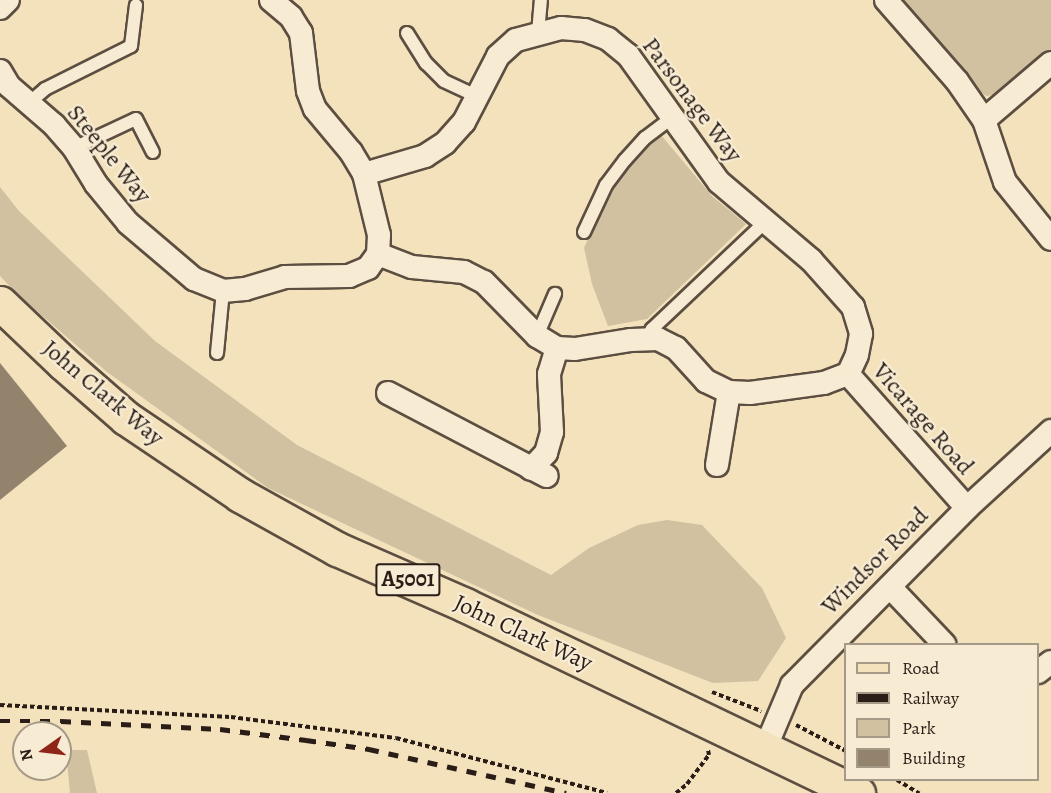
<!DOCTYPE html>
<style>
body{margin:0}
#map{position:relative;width:1051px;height:793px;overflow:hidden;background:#f3e2bc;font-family:Alegreya,serif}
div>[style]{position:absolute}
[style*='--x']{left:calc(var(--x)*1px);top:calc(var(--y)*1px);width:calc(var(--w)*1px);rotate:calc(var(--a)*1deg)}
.green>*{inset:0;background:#d1c1a0}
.building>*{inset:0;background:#93836d}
.path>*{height:4px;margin-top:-2px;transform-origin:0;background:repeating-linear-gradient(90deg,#2a1d18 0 4.5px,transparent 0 7.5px)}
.roads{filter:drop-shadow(2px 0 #5c4e41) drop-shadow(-2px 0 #5c4e41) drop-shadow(0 2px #5c4e41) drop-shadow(0 -2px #5c4e41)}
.service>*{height:12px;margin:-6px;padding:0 6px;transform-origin:6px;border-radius:6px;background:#f7ecd3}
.minor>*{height:22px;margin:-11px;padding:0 11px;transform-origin:11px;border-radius:11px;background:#f7ecd3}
.primary>*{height:33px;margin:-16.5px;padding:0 16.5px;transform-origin:16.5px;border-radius:16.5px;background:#f3e2bc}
.rail>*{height:4.5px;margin-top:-2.25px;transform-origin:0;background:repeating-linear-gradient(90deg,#2a1d18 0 10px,transparent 0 20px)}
span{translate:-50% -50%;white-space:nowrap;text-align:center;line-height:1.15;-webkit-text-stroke:4.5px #f7ecd3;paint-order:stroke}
.shield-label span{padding:2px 4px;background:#f7ecd3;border:2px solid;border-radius:4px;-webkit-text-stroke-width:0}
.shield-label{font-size:22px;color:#2a1d18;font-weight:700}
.street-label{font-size:24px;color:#2a1d18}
.legend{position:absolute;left:844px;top:643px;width:195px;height:138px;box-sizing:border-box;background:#f7ecd3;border:2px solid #a59988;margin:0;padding:8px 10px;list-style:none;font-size:18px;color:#2a1d18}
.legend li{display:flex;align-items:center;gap:12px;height:30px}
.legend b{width:30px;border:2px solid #a59988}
.north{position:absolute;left:12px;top:721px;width:60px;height:60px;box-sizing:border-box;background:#f7ecd3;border:2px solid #a59988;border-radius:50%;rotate:256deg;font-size:16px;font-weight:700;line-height:24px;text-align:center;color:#2a1d18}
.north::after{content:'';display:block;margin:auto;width:21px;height:27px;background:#8f2418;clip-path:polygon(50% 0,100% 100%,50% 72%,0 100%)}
</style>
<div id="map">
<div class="green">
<div style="clip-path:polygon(896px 0,1051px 0,1051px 51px,1007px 93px,986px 96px,964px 80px)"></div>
<div style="clip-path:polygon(661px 135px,712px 196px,746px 224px,647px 319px,608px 326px,592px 284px,584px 248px,605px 201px,627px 166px)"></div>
<div style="clip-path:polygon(0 187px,19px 211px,155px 341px,297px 445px,551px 575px,589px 548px,638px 525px,667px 520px,702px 525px,762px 588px,786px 638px,758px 681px,713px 683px,538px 615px,268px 488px,107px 372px,15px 292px,0 276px)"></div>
<div style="clip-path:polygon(66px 750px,87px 750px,97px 793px,70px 793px)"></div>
</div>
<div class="building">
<div style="clip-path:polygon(0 363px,67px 446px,0 500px)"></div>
</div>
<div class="path">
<div style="--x:712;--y:692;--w:53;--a:21.2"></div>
<div style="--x:0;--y:705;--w:231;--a:3"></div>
<div style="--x:231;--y:717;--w:166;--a:7.3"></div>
<div style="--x:396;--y:738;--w:218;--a:14.6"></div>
<div style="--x:796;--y:725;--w:56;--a:27.5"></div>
<div style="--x:897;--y:780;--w:26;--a:31"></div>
<div style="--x:676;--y:793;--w:14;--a:-39"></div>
<div style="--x:687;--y:784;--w:36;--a:-53"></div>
<div style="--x:709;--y:755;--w:5;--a:-101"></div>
</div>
<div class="roads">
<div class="service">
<div style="--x:407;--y:33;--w:36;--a:58"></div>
<div style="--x:426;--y:63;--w:25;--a:45"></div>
<div style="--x:444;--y:81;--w:35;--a:25"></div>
<div style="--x:538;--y:33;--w:33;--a:-85"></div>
<div style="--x:29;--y:103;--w:21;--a:-41"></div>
<div style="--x:45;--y:89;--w:96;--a:-26.6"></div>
<div style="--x:131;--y:46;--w:41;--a:-83"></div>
<div style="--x:74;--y:148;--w:68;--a:-25.1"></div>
<div style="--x:136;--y:119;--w:37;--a:63"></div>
<div style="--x:584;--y:232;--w:52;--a:-64.9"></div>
<div style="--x:606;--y:185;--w:31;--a:-53"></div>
<div style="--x:625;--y:160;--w:30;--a:-48"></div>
<div style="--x:645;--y:138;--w:34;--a:-37"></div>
<div style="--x:537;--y:336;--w:46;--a:-66.8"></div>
<div style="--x:646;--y:339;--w:12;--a:-59"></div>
<div style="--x:652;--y:329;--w:156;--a:-43.4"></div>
<div style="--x:217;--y:353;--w:62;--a:-84.5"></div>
</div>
<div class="minor">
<div style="--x:271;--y:0;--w:26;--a:40"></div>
<div style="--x:291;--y:17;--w:19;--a:58"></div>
<div style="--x:301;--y:33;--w:58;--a:83.1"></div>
<div style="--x:308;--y:91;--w:19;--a:69"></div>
<div style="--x:315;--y:109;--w:56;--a:50.1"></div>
<div style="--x:351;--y:152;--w:26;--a:59"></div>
<div style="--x:364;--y:174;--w:63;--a:76.2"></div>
<div style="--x:379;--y:235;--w:19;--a:93"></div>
<div style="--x:886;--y:0;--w:108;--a:48.8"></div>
<div style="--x:957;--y:81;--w:47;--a:55.3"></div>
<div style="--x:984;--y:120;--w:65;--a:71.3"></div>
<div style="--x:1005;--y:182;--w:73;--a:51.1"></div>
<div style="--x:0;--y:8;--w:11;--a:-45"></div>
<div style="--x:0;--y:71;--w:17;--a:59"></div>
<div style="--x:9;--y:86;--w:60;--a:40.9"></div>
<div style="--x:54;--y:125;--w:30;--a:49"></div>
<div style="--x:74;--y:148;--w:42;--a:58.6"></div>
<div style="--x:96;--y:184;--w:50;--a:50.6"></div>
<div style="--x:128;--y:223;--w:87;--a:40.3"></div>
<div style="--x:194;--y:279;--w:31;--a:22"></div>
<div style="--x:223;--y:291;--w:22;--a:-5"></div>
<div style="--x:245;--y:289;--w:42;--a:-16.7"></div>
<div style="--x:285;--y:277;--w:64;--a:-0.9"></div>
<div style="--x:349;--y:276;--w:21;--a:-23"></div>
<div style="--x:368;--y:268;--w:17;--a:-54"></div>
<div style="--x:984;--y:120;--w:88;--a:-40.4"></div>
<div style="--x:364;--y:174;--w:64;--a:-16.4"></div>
<div style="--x:425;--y:156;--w:24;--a:-33"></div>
<div style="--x:445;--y:143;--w:28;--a:-48"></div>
<div style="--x:464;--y:122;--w:74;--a:-62.7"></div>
<div style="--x:498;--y:56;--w:24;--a:-42"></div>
<div style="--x:516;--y:40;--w:47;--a:-14.9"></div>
<div style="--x:561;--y:28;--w:24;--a:5"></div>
<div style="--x:585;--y:30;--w:25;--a:21"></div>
<div style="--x:608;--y:39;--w:26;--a:39"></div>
<div style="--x:628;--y:55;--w:156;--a:54.4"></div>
<div style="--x:719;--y:182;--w:121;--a:40.3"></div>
<div style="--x:811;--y:260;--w:63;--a:48.2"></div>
<div style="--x:853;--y:307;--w:28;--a:73"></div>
<div style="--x:861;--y:334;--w:21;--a:101"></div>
<div style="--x:857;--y:355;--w:21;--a:115"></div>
<div style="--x:378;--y:254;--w:36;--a:21"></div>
<div style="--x:412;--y:267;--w:52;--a:5.5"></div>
<div style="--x:464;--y:272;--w:22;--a:27"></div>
<div style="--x:484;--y:282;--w:76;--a:45.5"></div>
<div style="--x:537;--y:336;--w:23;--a:31"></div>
<div style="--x:557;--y:348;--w:18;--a:3"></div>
<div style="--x:575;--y:349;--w:57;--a:-9.1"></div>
<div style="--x:631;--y:340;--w:27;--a:-2"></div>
<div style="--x:658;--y:339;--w:20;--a:27"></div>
<div style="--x:676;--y:348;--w:45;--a:47.7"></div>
<div style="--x:706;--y:381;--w:25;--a:26"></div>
<div style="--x:388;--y:393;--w:179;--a:27.6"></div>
<div style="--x:717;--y:465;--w:74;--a:-80.7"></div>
<div style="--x:729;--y:392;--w:21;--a:3"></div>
<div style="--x:750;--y:393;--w:75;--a:-7.7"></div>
<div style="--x:824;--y:383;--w:26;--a:-21"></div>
<div style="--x:848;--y:374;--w:179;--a:48.4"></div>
<div style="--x:531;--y:469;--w:22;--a:-47"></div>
<div style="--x:546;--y:453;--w:22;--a:-74"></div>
<div style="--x:552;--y:432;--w:58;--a:-93"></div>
<div style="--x:549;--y:374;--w:27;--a:-73"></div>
<div style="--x:890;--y:587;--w:79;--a:46.5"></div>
<div style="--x:1038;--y:672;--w:16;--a:-38"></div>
<div style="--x:765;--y:749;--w:69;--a:-67.1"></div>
<div style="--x:792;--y:685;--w:249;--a:-45.3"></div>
<div style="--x:967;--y:508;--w:114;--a:-42.5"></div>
</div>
<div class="primary">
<div style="--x:0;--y:303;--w:87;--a:43.6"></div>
<div style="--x:63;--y:363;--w:84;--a:41.1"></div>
<div style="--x:126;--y:418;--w:138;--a:34"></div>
<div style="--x:240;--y:495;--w:111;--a:29.1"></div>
<div style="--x:337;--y:549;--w:140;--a:23.6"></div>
<div style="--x:465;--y:605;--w:436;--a:25.6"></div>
</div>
</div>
<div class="rail">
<div style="--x:0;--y:721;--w:61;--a:0"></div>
<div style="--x:61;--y:721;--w:159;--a:2.9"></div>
<div style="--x:220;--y:729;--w:87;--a:7.3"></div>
<div style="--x:306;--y:740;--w:64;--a:8.1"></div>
<div style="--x:369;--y:749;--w:202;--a:12.6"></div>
</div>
<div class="shield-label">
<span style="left:408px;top:580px">A5001</span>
</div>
<div class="street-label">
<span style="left:692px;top:100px;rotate:53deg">Parsonage Way</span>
<span style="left:109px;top:154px;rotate:51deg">Steeple Way</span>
<span style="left:103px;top:393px;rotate:40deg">John Clark Way</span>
<span style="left:923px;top:419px;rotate:49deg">Vicarage Road</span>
<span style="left:875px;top:561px;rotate:-45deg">Windsor Road</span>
<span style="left:523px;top:633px;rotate:25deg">John Clark Way</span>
</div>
<ul class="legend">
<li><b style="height:8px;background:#f3e2bc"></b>Road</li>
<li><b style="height:8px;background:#2a1d18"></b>Railway</li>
<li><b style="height:16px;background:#d1c1a0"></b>Park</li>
<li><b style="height:16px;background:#93836d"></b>Building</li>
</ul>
<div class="north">N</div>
</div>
